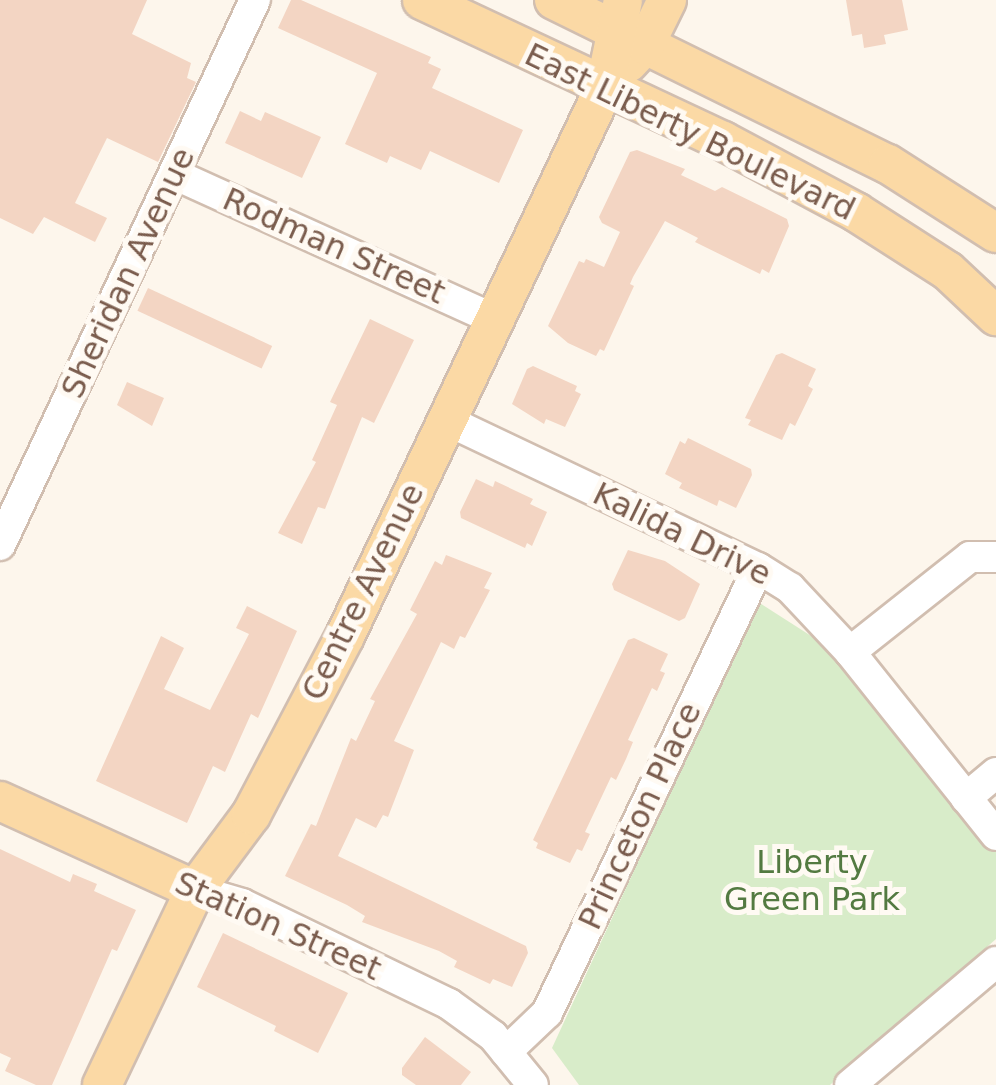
<!DOCTYPE html>
<style>
body{margin:0}
#map{position:relative;width:996px;height:1085px;overflow:hidden;background:#fdf6ec;font-family:"DejaVu Sans",sans-serif}
div>[style]{position:absolute}
[style*='--x']{left:calc(var(--x)*1px);top:calc(var(--y)*1px);width:calc(var(--w)*1px);rotate:calc(var(--a)*1deg)}
.green>*{inset:0;background:#d8ecc9}
.building>*{inset:0;background:#f3d5c3;transform-origin:0 0}
.roads{filter:drop-shadow(2px 0 #d1beb0) drop-shadow(-2px 0 #d1beb0) drop-shadow(0 2px #d1beb0) drop-shadow(0 -2px #d1beb0)}
.minor>*{height:30px;margin:-15px;padding:0 15px;transform-origin:15px;border-radius:15px;background:#fff}
.major>*{height:38px;margin:-19px;padding:0 19px;transform-origin:19px;border-radius:19px;background:#fbd9a5}
span{translate:-50% -50%;white-space:nowrap;text-align:center;line-height:1.15;-webkit-text-stroke:10px #fffaf3;paint-order:stroke}
.street-label{font-size:32px;color:#7a5c4d}
.park-label{font-size:32px;color:#537a41}
</style>
<div id="map">
<div class="green">
<div style="clip-path:polygon(758px 602px,819px 641px,857px 678px,996px 840px,996px 939px,830px 1085px,579px 1085px,552px 1048px)"></div>
</div>
<div class="building">
<div style="clip-path:polygon(0 0,147px 0,132px 34px,191px 63px,187px 78px,196px 82px,158px 162px,107px 138px,75px 203px,107px 218px,95px 242px,44px 217px,33px 234px,0 218px)"></div>
<div style="clip-path:polygon(291px 0,301px 0,431px 57px,428px 63px,441px 69px,432px 88px,523px 130px,499px 183px,430px 151px,421px 170px,390px 156px,387px 163px,345px 144px,377px 73px,278px 28px)"></div>
<div style="clip-path:polygon(846px 0,902px 0,908px 30px,884px 35px,886px 44px,864px 48px,862px 34px,852px 36px)"></div>
<div style="clip-path:polygon(240px 111px,261px 121px,265px 112px,321px 137px,302px 178px,225px 143px)"></div>
<div style="clip-path:polygon(637px 150px,685px 169px,681px 175px,715px 191px,722px 187px,773px 212px,787px 219px,789px 226px,769px 273px,762px 269px,760px 274px,695px 242px,698px 238px,665px 221px,633px 277px,630px 284px,634px 286px,604px 351px,600px 349px,596px 356px,568px 343px,548px 326px,579px 261px,584px 263px,586px 259px,604px 267px,620px 232px,602px 223px,599px 217px,630px 152px)"></div>
<div style="left:148px;top:288px;width:137px;height:25px;rotate:25deg"></div>
<div style="clip-path:polygon(370px 319px,414px 340px,374px 423px,362px 417px,325px 509px,318px 507px,302px 544px,278px 533px,316px 462px,312px 460px,337px 405px,330px 402px)"></div>
<div style="clip-path:polygon(782px 353px,816px 369px,808px 386px,813px 389px,795px 426px,790px 423px,782px 440px,748px 425px,751px 420px,745px 418px,776px 355px)"></div>
<div style="clip-path:polygon(533px 366px,577px 386px,575px 391px,581px 394px,565px 427px,546px 419px,544px 424px,512px 404px,527px 369px)"></div>
<div style="clip-path:polygon(127px 382px,164px 398px,152px 426px,117px 405px)"></div>
<div style="clip-path:polygon(688px 438px,751px 469px,752px 475px,736px 508px,719px 500px,717px 506px,679px 488px,682px 483px,665px 474px,680px 441px,685px 444px)"></div>
<div style="clip-path:polygon(476px 479px,493px 487px,495px 481px,533px 499px,530px 504px,547px 512px,532px 546px,527px 543px,525px 548px,461px 518px,460px 512px)"></div>
<div style="clip-path:polygon(628px 550px,665px 561px,700px 584px,685px 618px,679px 621px,614px 590px,612px 584px)"></div>
<div style="clip-path:polygon(446px 555px,492px 573px,484px 588px,490px 590px,465px 638px,460px 636px,454px 649px,441px 642px,394px 741px,414px 750px,388px 817px,383px 815px,376px 828px,356px 818px,338px 856px,526px 946px,528px 953px,512px 987px,493px 979px,490px 984px,454px 967px,457px 961px,439px 951px,362px 922px,365px 916px,347px 905px,285px 876px,311px 824px,316px 826px,351px 738px,356px 741px,375px 701px,370px 699px,417px 614px,410px 610px,435px 561px,442px 565px)"></div>
<div style="clip-path:polygon(247px 606px,297px 631px,258px 718px,251px 714px,225px 772px,213px 766px,187px 823px,96px 781px,161px 636px,184px 648px,164px 689px,210px 710px,249px 634px,236px 628px)"></div>
<div style="clip-path:polygon(634px 638px,668px 654px,660px 671px,665px 673px,657px 691px,652px 688px,628px 740px,633px 742px,626px 759px,616px 780px,611px 777px,585px 832px,590px 834px,582px 851px,577px 849px,570px 863px,536px 848px,538px 843px,533px 840px,628px 640px)"></div>
<div style="clip-path:polygon(0 849px,70px 882px,73px 874px,97px 884px,94px 891px,136px 910px,117px 951px,112px 949px,52px 1085px,36px 1085px,5px 1071px,11px 1058px,0 1053px)"></div>
<div style="clip-path:polygon(223px 933px,348px 993px,318px 1053px,274px 1031px,276px 1026px,197px 987px)"></div>
<div style="clip-path:polygon(425px 1037px,471px 1072px,461px 1085px,416px 1085px,402px 1075px,402px 1068px)"></div>
</div>
<div class="roads">
<div class="minor">
<div style="--x:174;--y:174;--w:350;--a:24.4"></div>
<div style="--x:446;--y:420;--w:345;--a:25.4"></div>
<div style="--x:758;--y:568;--w:38;--a:32"></div>
<div style="--x:790;--y:588;--w:88;--a:46.8"></div>
<div style="--x:850;--y:652;--w:234;--a:51.4"></div>
<div style="--x:0;--y:545;--w:602;--a:-64.93"></div>
<div style="--x:850;--y:652;--w:153;--a:-38.4"></div>
<div style="--x:970;--y:557;--w:26;--a:0"></div>
<div style="--x:966;--y:798;--w:39;--a:-40"></div>
<div style="--x:195;--y:890;--w:49;--a:16.6"></div>
<div style="--x:242;--y:904;--w:230;--a:25.8"></div>
<div style="--x:449;--y:1004;--w:54;--a:36"></div>
<div style="--x:493;--y:1036;--w:63;--a:50.8"></div>
<div style="--x:506;--y:1052;--w:57;--a:-43.6"></div>
<div style="--x:547;--y:1013;--w:492;--a:-64.6"></div>
<div style="--x:850;--y:1085;--w:191;--a:-40.1"></div>
</div>
<div class="major">
<div style="--x:422;--y:0;--w:332;--a:25.1"></div>
<div style="--x:723;--y:141;--w:151;--a:28.1"></div>
<div style="--x:856;--y:212;--w:109;--a:32.7"></div>
<div style="--x:948;--y:271;--w:66;--a:43.2"></div>
<div style="--x:554;--y:0;--w:372;--a:26.2"></div>
<div style="--x:888;--y:164;--w:128;--a:32.6"></div>
<div style="--x:628;--y:63;--w:25;--a:-47"></div>
<div style="--x:645;--y:45;--w:50;--a:-63.9"></div>
<div style="--x:0;--y:801;--w:214;--a:24.5"></div>
<div style="--x:102;--y:1085;--w:216;--a:-64.5"></div>
<div style="--x:195;--y:890;--w:94;--a:-53.3"></div>
<div style="--x:251;--y:815;--w:202;--a:-62.3"></div>
<div style="--x:345;--y:636;--w:607;--a:-64.66"></div>
<div style="--x:605;--y:87;--w:89;--a:-78.3"></div>
</div>
</div>
<div class="street-label">
<span style="left:690px;top:132px;rotate:26deg">East Liberty Boulevard</span>
<span style="left:334px;top:246px;rotate:24deg">Rodman Street</span>
<span style="left:128px;top:273px;rotate:-65deg">Sheridan Avenue</span>
<span style="left:682px;top:534px;rotate:26deg">Kalida Drive</span>
<span style="left:363px;top:592px;rotate:-64deg">Centre Avenue</span>
<span style="left:640px;top:816px;rotate:-65deg">Princeton Place</span>
<span style="left:278px;top:926px;rotate:24deg">Station Street</span>
</div>
<div class="park-label">
<span style="left:812px;top:881px">Liberty<br>Green Park</span>
</div>
</div>
